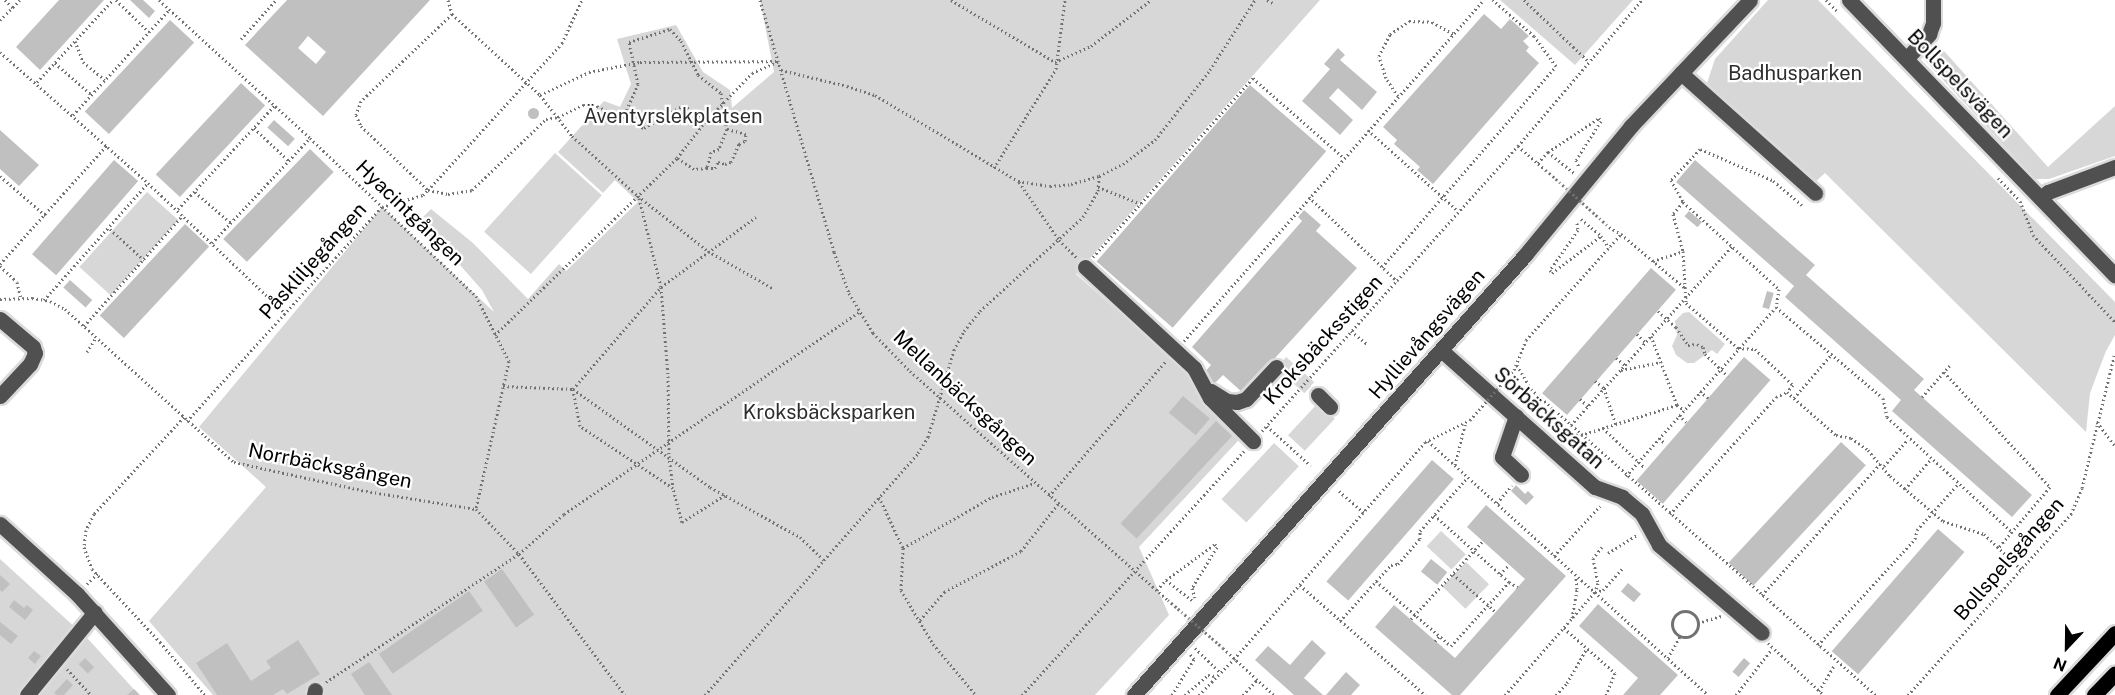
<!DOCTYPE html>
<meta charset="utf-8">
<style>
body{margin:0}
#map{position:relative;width:2115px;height:695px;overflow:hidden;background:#fff;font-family:"Public Sans",sans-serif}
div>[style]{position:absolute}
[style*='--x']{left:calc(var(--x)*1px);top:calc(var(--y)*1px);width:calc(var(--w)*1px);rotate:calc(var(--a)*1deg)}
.green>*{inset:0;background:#d7d7d7;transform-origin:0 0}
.building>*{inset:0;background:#c0c0c0;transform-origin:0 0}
.round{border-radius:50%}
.minor-tunnel>*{height:15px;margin-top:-7.5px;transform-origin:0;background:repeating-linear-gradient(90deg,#d9d9d9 0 15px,transparent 0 23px)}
.path>*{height:3px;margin-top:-1.5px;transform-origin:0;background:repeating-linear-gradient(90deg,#727272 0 1.5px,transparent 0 4.5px)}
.path>.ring{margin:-1.5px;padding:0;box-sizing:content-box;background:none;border:3px solid #727272;border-radius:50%}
.roads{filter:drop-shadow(2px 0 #dbdbdb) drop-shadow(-2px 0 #dbdbdb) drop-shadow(0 2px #dbdbdb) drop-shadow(0 -2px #dbdbdb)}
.minor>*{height:15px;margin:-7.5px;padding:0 7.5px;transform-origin:7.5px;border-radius:7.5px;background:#505050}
.major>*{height:15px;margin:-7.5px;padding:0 7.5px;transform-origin:7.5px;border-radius:7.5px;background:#000}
.path-bridge>*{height:3px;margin-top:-1.5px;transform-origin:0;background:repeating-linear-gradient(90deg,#727272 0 1.5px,transparent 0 4.5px)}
span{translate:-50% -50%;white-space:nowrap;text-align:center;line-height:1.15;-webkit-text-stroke:4.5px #fff;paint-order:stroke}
.park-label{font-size:20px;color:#2e2e2e}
.street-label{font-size:20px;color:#000}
.north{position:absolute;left:2037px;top:617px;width:60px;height:60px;-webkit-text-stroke:4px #fff;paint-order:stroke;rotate:202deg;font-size:16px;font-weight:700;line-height:24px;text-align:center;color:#000}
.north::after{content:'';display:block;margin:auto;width:21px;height:27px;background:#000;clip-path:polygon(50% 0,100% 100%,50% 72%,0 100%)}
</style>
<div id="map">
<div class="green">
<div style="clip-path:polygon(760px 0,1320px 0,1076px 274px,1250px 428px,1139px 547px,1169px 615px,1095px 695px,213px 695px,149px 621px,266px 487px,199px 427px,382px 207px,494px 312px,482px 290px,452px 256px,415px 225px,431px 209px,473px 243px,528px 299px,559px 264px,566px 271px,638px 202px,615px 180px,603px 193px,558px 152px,604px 101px,620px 107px,631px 84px,617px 39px,676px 25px,703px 72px,730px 90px,732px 108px,774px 72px)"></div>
<div style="clip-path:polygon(1500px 0,1633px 0,1575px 65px)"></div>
<div style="clip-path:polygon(1768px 0,1818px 0,2115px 302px,2115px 335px,2106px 351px,2090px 393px,2086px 432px,1825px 173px,1813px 184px,1707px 83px,1715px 59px)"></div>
<div style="clip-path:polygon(1936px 42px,2048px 167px,2115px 106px,2115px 156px,2049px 179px,2035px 179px,1920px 55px)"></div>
<div style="left:555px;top:153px;width:63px;height:106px;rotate:42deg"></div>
<div style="left:147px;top:192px;width:42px;height:101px;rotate:42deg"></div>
<div style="clip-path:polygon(1689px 312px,1725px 344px,1717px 354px,1712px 350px,1694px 363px,1687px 363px,1676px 355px,1672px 346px,1677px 335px,1675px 321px,1683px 313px)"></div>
<div style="left:1318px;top:403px;width:23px;height:44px;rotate:43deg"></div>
<div style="left:1274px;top:443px;width:34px;height:77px;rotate:43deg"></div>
<div style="left:1441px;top:531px;width:34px;height:21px;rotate:43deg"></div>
<div style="clip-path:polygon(0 559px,89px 640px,139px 695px,0 695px)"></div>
<div style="left:1466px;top:562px;width:32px;height:34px;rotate:44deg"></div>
</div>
<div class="building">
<div style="clip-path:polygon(59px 0,104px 0,40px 70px,16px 47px)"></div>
<div style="clip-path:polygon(130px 0,143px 0,155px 11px,149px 18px)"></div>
<div style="clip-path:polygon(evenodd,287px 0,430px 0,323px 116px,245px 45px,287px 0,308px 36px,326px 52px,316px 64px,298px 48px,308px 36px)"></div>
<div style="clip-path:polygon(1484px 14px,1501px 29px,1510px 19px,1529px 36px,1523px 41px,1529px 47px,1526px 51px,1539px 63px,1433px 184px,1417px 170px,1420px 167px,1394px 144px,1397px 140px,1383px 127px)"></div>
<div style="left:170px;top:20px;width:33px;height:125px;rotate:43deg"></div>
<div style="clip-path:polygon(1338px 48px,1345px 55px,1340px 60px,1377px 92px,1362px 110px,1338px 88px,1329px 98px,1353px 120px,1340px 135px,1302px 101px,1330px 69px,1324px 64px)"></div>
<div style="left:241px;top:83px;width:33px;height:125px;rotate:43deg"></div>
<div style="left:1250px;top:85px;width:101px;height:234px;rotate:41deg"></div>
<div class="round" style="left:527.5px;top:107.5px;width:11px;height:11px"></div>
<div style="left:274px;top:120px;width:28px;height:10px;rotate:42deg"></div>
<div style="clip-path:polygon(0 130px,39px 165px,19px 186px,0 169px)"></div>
<div style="left:310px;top:149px;width:33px;height:125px;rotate:44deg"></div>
<div style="left:114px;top:160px;width:32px;height:125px;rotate:41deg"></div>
<div style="clip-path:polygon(1695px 160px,1815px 265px,1806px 275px,1924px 379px,1914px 390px,2032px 495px,2012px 517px,1892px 411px,1901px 400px,1785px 297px,1794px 286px,1676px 182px)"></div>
<div style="clip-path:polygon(1304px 210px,1321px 225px,1316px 231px,1357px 268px,1243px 393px,1223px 375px,1214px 384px,1203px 374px,1211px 365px,1192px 347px,1302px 221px,1298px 217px)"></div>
<div style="left:1689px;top:211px;width:17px;height:7px;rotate:40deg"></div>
<div style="left:185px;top:224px;width:33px;height:125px;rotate:43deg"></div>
<div style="left:1651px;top:268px;width:33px;height:166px;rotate:41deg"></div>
<div style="left:70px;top:280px;width:30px;height:10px;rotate:42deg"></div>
<div style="left:1767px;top:291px;width:7px;height:17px;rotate:16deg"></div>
<div style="left:1744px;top:357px;width:35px;height:164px;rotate:41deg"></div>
<div style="left:1183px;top:396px;width:35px;height:22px;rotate:40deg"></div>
<div style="left:1216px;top:421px;width:22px;height:140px;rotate:43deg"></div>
<div style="left:1841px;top:442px;width:34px;height:165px;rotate:43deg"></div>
<div style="left:1432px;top:460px;width:29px;height:161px;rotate:41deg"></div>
<div style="clip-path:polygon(1516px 485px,1525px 494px,1528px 491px,1534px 497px,1526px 505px,1511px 491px)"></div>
<div style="clip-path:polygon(1486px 505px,1566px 576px,1460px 695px,1452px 695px,1375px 627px,1394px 605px,1455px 658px,1525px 579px,1467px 527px)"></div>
<div style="left:1938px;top:529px;width:35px;height:162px;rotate:41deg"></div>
<div style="left:1431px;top:559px;width:21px;height:16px;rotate:39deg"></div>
<div style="left:502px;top:569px;width:56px;height:22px;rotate:55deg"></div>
<div style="clip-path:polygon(0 575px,10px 584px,2px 592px,0 590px)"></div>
<div style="left:1628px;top:583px;width:17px;height:11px;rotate:40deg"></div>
<div style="left:469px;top:591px;width:24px;height:110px;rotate:55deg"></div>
<div style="clip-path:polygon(14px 600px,24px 608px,27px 605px,33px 610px,25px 620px,9px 607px)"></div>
<div style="clip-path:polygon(1598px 604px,1678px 675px,1660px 695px,1623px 695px,1638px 678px,1579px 626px)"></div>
<div style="clip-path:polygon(0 622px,18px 636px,11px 644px,0 635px)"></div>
<div style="clip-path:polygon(298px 640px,320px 674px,287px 694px,283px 689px,273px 695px,217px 695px,196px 663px,227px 643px,251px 681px,271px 668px,266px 661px)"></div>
<div style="clip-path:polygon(1312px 640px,1326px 653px,1304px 678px,1323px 695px,1294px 695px,1255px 660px,1268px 646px,1290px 665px)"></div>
<div style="clip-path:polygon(34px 651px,41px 656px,35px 664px,28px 658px)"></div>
<div style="left:85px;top:658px;width:13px;height:9px;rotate:45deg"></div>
<div style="left:1744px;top:658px;width:8px;height:18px;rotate:40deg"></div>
<div style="clip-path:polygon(369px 662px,392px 695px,365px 695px,351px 674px)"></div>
<div style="clip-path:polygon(1346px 672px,1360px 685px,1351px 695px,1326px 695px)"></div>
<div style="clip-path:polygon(67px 679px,73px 685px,64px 695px,57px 695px,54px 693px)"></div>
<div style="clip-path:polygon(134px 689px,140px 695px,127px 695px)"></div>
</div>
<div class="minor-tunnel">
<div style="--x:1276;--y:367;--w:7;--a:-45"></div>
<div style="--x:1281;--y:362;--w:50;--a:41.7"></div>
</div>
<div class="path">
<div style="--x:5;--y:0;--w:11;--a:45"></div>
<div style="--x:116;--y:0;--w:46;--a:44.1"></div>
<div style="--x:159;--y:0;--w:205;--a:42.4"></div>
<div style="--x:310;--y:138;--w:229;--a:43.6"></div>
<div style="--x:476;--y:296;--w:73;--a:63.1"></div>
<div style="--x:509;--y:361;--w:152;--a:102.6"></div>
<div style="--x:448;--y:0;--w:15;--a:74"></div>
<div style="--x:452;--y:14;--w:120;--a:42.6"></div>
<div style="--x:540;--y:95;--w:54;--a:-25.1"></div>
<div style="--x:589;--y:72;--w:52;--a:-11.1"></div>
<div style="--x:640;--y:62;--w:137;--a:-0.4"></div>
<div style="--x:760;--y:0;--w:263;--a:73.6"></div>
<div style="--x:834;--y:252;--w:44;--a:69.9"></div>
<div style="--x:849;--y:293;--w:47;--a:59"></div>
<div style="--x:873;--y:333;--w:53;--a:45.8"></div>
<div style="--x:910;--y:371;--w:345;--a:41.6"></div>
<div style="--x:951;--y:0;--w:121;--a:30.8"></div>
<div style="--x:1055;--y:62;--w:39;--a:-24"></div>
<div style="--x:1091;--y:46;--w:76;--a:-37.5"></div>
<div style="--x:1267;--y:0;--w:7;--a:27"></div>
<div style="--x:1524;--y:0;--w:88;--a:43.6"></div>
<div style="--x:1826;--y:0;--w:16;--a:45"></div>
<div style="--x:452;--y:14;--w:126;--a:136.3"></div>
<div style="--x:361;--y:101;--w:15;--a:110"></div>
<div style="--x:356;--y:115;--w:12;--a:66"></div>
<div style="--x:361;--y:126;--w:93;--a:43.7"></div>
<div style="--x:428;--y:190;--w:20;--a:11"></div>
<div style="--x:448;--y:194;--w:24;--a:-9"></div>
<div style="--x:472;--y:190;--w:103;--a:-43.8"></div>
<div style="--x:546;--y:119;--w:12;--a:-9"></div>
<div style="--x:558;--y:117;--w:28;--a:-26"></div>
<div style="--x:583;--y:105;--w:14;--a:4"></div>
<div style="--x:597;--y:106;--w:52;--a:25.1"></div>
<div style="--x:644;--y:128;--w:46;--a:-29.9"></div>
<div style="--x:684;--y:105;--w:27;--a:39"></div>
<div style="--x:0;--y:20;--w:28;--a:-45"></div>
<div style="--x:241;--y:39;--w:52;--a:-48.1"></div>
<div style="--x:75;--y:41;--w:22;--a:69"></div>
<div style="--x:83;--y:62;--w:28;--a:39"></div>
<div style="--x:0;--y:52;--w:198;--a:41.5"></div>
<div style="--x:148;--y:183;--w:189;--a:43.5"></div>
<div style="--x:55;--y:63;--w:49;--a:40.9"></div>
<div style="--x:781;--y:70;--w:68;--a:13.6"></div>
<div style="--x:847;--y:86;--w:29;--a:18"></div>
<div style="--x:875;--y:95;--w:167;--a:31"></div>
<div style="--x:1018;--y:181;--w:32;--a:9"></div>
<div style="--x:1050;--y:186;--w:21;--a:-5"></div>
<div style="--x:1071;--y:184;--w:29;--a:-16"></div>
<div style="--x:1099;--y:176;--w:27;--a:-27"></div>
<div style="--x:1123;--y:164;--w:40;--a:-37"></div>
<div style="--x:1155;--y:140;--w:89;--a:-51.8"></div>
<div style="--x:1210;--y:70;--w:83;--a:-57.3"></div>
<div style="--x:37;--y:82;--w:112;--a:-47.2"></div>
<div style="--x:540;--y:95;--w:52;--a:52"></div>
<div style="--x:572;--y:136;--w:89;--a:42.3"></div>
<div style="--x:638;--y:196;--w:89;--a:38.2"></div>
<div style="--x:708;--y:251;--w:74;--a:30"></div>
<div style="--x:1398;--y:96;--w:22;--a:-124"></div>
<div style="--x:1386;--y:78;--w:23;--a:-108"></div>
<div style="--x:1379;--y:56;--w:25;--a:-63"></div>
<div style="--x:1390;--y:34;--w:23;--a:-34"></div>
<div style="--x:1409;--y:21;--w:23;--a:2"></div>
<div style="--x:1432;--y:22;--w:25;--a:29"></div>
<div style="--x:73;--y:115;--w:142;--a:-47.6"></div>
<div style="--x:623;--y:118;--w:37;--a:-66"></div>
<div style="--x:638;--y:84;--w:43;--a:-102.1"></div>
<div style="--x:629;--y:42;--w:43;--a:-17.6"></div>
<div style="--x:670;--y:29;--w:16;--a:47"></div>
<div style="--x:681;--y:41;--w:38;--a:63"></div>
<div style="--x:698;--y:75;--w:29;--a:38"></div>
<div style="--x:721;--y:93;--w:36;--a:81"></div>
<div style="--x:727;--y:129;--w:22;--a:112"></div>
<div style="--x:719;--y:149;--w:9;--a:159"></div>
<div style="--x:711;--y:152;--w:16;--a:104"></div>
<div style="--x:707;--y:168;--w:13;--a:176"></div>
<div style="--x:694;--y:169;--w:20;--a:-147"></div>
<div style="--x:254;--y:128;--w:48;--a:43.3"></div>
<div style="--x:1368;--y:130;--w:121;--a:42"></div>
<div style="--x:1518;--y:146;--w:37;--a:41"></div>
<div style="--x:1548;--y:152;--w:33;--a:39"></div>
<div style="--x:1538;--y:163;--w:15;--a:-48"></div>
<div style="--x:1548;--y:152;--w:61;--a:-33.7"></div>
<div style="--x:1599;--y:118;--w:4;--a:56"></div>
<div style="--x:1601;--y:121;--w:46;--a:122.7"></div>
<div style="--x:1576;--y:160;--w:8;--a:67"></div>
<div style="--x:707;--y:168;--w:8;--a:0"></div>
<div style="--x:715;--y:168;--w:7;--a:-63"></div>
<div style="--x:718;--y:162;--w:7;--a:16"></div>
<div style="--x:725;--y:164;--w:6;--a:-18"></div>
<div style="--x:731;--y:162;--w:20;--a:-66"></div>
<div style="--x:739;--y:144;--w:7;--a:-27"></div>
<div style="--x:745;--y:141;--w:7;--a:-82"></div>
<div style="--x:746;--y:134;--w:20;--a:-165"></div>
<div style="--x:994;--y:168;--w:117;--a:-57.9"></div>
<div style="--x:1056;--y:69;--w:70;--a:-82.6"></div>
<div style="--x:0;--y:176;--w:60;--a:40.9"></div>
<div style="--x:1998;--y:178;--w:32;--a:46"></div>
<div style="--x:2020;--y:201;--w:36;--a:69"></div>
<div style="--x:2033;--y:235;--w:120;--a:46.7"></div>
<div style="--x:1019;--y:182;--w:70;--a:55.4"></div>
<div style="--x:1059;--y:240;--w:25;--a:45"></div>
<div style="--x:1098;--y:187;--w:46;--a:21.6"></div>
<div style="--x:195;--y:192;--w:48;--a:40.7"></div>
<div style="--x:1309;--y:197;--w:122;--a:43.7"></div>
<div style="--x:639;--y:198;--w:92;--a:76.1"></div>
<div style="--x:661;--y:287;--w:89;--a:85.5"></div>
<div style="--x:668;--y:376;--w:80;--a:89.3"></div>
<div style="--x:669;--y:456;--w:32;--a:83"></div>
<div style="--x:1683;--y:202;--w:16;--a:130"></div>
<div style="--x:1673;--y:214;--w:38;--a:75"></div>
<div style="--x:1683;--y:251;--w:52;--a:86.7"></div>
<div style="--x:1686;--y:303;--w:69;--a:40.9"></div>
<div style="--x:1738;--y:348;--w:17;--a:3"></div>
<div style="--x:1755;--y:349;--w:52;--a:43.5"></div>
<div style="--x:1793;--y:385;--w:9;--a:131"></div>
<div style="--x:1787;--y:392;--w:65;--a:41.3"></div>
<div style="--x:1836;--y:435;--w:15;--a:11"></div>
<div style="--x:1851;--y:438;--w:21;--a:35"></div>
<div style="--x:1868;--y:450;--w:34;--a:50"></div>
<div style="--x:1890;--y:476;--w:70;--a:40.3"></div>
<div style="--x:1943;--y:521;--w:43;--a:17.6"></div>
<div style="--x:1984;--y:534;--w:52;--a:43.5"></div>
<div style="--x:1802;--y:205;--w:39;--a:-140"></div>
<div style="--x:1772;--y:180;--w:78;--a:-156.7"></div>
<div style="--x:1700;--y:149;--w:42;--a:133.1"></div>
<div style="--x:1671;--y:180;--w:25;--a:61"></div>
<div style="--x:1683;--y:202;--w:130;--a:42.2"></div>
<div style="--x:1779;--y:289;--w:18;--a:99"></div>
<div style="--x:1776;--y:307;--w:140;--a:40.4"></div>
<div style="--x:1883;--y:398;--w:19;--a:78"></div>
<div style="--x:1887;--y:417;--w:170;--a:42.6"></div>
<div style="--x:178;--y:209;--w:142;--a:-47"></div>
<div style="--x:1581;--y:219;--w:26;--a:40"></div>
<div style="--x:1577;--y:223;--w:7;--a:82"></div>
<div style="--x:1578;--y:230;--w:49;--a:125"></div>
<div style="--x:1550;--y:270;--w:4;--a:56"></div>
<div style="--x:1552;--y:273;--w:61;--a:-37.1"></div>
<div style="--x:1601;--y:236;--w:14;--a:56"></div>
<div style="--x:1609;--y:227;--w:14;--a:30"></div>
<div style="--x:1621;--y:234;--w:85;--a:40.2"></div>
<div style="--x:110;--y:229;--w:46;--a:42.4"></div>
<div style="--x:212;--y:243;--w:144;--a:-47"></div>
<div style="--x:1093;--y:257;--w:240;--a:-48.2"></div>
<div style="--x:1253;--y:78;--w:121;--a:41.3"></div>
<div style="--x:1653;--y:261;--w:32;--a:-18"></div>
<div style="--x:0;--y:264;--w:160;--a:-48"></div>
<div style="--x:0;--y:266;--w:23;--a:43"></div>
<div style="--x:17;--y:282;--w:17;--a:77"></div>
<div style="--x:1382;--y:267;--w:266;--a:-49.1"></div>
<div style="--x:1556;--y:66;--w:37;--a:-126"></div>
<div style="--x:1534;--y:36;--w:55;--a:-138.7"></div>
<div style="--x:0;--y:299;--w:32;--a:-2"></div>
<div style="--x:32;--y:298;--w:18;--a:9"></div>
<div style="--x:50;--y:301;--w:17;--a:28"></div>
<div style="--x:65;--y:309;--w:228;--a:42.2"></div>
<div style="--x:234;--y:462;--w:135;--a:12.4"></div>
<div style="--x:366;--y:491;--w:111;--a:9.3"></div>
<div style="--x:476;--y:509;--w:62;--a:46.3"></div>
<div style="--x:519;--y:554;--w:176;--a:53.1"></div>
<div style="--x:44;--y:300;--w:157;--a:-48.4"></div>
<div style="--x:1658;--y:311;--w:24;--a:42"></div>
<div style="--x:1676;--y:327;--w:22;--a:56"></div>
<div style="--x:1688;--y:345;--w:9;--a:-6"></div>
<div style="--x:1697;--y:344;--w:7;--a:27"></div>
<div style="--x:1703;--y:347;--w:7;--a:74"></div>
<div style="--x:1705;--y:354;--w:32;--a:44"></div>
<div style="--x:84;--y:326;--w:149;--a:-48.3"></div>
<div style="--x:1351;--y:331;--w:22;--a:39"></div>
<div style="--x:1637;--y:334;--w:11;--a:45"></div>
<div style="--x:495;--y:335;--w:254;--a:-44.2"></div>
<div style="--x:677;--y:158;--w:46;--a:-52.1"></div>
<div style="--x:705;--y:122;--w:68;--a:-46.2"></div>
<div style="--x:752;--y:73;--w:30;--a:-24"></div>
<div style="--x:1651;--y:336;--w:74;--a:69.4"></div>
<div style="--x:1184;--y:341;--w:454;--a:-48.7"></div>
<div style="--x:87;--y:352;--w:17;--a:-59"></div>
<div style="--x:1616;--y:358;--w:11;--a:38"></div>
<div style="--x:1517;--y:365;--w:28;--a:60"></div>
<div style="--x:1531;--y:389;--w:461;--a:41.6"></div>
<div style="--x:1514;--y:370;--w:32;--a:-68"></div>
<div style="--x:1526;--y:340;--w:142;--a:-48.1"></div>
<div style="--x:1621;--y:370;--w:41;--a:-11.3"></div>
<div style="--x:1944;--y:372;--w:156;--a:47.3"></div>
<div style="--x:2050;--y:487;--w:79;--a:130.4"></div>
<div style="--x:1595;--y:381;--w:11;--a:38"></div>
<div style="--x:1604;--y:388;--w:38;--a:72"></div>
<div style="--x:503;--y:386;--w:70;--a:2.5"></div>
<div style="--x:573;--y:389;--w:168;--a:35.6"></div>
<div style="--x:710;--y:487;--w:103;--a:29.1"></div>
<div style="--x:800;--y:537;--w:33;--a:44"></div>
<div style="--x:1700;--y:391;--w:11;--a:41"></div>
<div style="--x:1922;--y:397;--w:44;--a:-48.7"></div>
<div style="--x:1794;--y:398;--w:57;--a:-49.3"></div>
<div style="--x:1580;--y:399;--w:11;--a:41"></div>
<div style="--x:1679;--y:415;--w:10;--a:45"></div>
<div style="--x:184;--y:417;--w:132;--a:132.9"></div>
<div style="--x:94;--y:514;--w:18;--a:117"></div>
<div style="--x:86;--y:530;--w:17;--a:97"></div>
<div style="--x:84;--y:547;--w:23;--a:70"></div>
<div style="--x:92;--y:569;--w:100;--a:47"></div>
<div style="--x:160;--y:642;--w:70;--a:49.7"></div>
<div style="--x:187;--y:421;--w:290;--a:-47.7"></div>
<div style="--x:382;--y:207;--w:43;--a:-16.3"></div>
<div style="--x:423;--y:195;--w:7;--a:-45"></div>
<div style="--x:428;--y:190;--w:199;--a:-47.6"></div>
<div style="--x:562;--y:43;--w:47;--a:-65.1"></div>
<div style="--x:2097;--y:422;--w:30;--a:53"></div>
<div style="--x:1571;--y:425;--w:241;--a:-48"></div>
<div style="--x:1267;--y:426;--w:59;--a:42.3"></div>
<div style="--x:1603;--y:428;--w:58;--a:43.6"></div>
<div style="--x:1262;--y:431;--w:383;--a:-48.1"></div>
<div style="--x:1518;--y:146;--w:192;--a:-49.7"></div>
<div style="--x:1581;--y:435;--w:101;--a:-17.4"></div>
<div style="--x:1677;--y:405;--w:9;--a:36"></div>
<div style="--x:1659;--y:438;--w:9;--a:41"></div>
<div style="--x:1428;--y:441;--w:378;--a:42.2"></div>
<div style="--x:1567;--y:444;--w:16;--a:-47"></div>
<div style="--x:1455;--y:465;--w:45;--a:-76"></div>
<div style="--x:1884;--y:466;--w:36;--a:-48"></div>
<div style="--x:1626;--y:476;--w:226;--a:-48.4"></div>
<div style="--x:1905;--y:489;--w:40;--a:-49"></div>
<div style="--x:1339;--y:491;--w:33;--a:41"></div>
<div style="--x:725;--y:495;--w:51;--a:147.9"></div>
<div style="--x:682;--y:522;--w:35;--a:-105"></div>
<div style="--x:673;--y:488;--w:112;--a:-146.3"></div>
<div style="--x:580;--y:426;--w:38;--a:-101"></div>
<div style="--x:573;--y:389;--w:135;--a:-49.2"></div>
<div style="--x:661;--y:287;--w:118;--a:-36.4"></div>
<div style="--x:1049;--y:496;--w:179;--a:-49.1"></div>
<div style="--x:879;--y:497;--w:56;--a:64.8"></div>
<div style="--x:903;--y:548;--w:42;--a:92.7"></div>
<div style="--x:901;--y:590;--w:63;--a:59.3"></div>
<div style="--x:933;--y:644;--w:67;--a:49.9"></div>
<div style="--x:1497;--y:503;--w:23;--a:-50"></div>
<div style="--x:1670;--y:514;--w:158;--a:-47.8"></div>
<div style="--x:1776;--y:397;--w:12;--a:-24"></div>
<div style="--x:1602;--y:547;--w:14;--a:129"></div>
<div style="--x:1593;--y:558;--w:25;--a:79"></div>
<div style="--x:1598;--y:583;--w:9;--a:108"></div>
<div style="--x:1595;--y:592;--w:8;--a:-14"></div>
<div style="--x:1603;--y:590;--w:31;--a:-48"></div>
<div style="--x:903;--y:548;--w:103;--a:-29.8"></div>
<div style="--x:992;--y:497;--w:45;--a:-18"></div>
<div style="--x:1608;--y:553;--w:34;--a:-32"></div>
<div style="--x:1554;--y:556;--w:68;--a:-47.4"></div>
<div style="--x:1453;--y:574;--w:57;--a:41.5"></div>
<div style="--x:1500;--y:574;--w:13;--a:-45"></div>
<div style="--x:1166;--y:580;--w:34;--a:38"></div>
<div style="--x:1376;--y:581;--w:99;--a:40.9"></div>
<div style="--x:1451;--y:646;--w:86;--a:-47.8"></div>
<div style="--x:1509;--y:582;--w:101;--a:-138.2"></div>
<div style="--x:1509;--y:582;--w:10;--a:29"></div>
<div style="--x:87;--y:584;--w:16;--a:-45"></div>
<div style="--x:1300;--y:585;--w:167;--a:41.3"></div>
<div style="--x:1157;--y:590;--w:13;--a:-48"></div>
<div style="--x:1166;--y:580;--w:61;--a:-36.3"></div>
<div style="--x:1215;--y:544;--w:4;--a:56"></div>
<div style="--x:1217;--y:547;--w:48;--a:121.4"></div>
<div style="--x:1192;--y:588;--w:10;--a:73"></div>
<div style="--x:1762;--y:595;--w:178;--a:-48"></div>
<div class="ring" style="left:1672px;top:611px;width:23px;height:23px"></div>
<div style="--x:1572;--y:618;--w:29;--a:-80"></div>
<div style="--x:1577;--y:589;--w:12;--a:-95"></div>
<div style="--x:1411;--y:619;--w:106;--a:-47.3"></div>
<div style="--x:920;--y:620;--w:37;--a:-49"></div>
<div style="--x:944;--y:592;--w:87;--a:-28"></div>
<div style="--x:1021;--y:551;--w:60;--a:-51.8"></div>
<div style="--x:1340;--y:621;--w:76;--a:-47.7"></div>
<div style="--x:1391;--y:565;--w:7;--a:-8"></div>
<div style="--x:1398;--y:564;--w:33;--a:-49"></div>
<div style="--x:1420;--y:539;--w:8;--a:-90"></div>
<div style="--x:1420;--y:531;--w:72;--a:-48.4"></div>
<div style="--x:1698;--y:623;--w:24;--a:-17"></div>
<div style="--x:1564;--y:628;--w:68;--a:41.4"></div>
<div style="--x:1615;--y:673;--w:24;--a:112"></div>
<div style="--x:1435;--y:641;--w:7;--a:-45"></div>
<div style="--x:1768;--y:643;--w:76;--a:42.9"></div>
<div style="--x:1818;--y:645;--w:144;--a:-47.5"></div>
<div style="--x:1915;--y:539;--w:9;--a:-77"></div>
<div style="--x:1917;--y:530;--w:62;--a:-48.3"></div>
<div style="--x:1195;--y:648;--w:35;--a:44"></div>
<div style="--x:1223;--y:648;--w:69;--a:42.7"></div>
<div style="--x:1668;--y:658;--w:25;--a:-61"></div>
<div style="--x:67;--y:669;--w:35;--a:47"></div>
<div style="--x:326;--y:682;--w:232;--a:-33.6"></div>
<div style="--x:519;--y:554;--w:60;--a:-41.6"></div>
<div style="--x:564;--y:514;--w:358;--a:-34.4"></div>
<div style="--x:1819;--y:691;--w:29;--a:-59"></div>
<div style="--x:705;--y:695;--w:322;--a:-48.6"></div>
<div style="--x:918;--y:453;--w:19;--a:-58"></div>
<div style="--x:928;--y:437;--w:91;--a:-73.4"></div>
<div style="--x:954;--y:350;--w:21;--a:-62"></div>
<div style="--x:964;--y:331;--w:26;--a:-51"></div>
<div style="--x:980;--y:311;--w:139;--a:-42.4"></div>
<div style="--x:1083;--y:217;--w:30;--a:-60"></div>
<div style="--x:1098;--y:191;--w:15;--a:-86"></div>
<div style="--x:1022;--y:695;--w:330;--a:-47.7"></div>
<div style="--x:1172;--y:695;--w:42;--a:-58.6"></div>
<div style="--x:1194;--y:659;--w:6;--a:-129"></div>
<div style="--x:1185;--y:695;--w:30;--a:-41"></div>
<div style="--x:1208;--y:675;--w:7;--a:8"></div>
<div style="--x:1199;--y:695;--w:50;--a:-45.8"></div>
<div style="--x:1234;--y:659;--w:289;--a:-48.6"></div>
<div style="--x:1425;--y:442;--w:50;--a:-26.1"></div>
<div style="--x:1243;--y:695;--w:21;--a:-47"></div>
<div style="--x:1505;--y:695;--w:137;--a:-48.9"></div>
<div style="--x:1556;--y:695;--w:16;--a:-47"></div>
<div style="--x:1567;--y:683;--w:40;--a:-60.3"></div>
<div style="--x:1736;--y:695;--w:58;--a:-52"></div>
<div style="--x:1908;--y:695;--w:244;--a:-48"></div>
<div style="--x:2071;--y:514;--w:28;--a:-67"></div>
<div style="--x:2082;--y:488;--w:139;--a:-76.3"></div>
</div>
<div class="roads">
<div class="minor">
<div style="--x:1849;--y:0;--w:383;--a:46"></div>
<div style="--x:1907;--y:58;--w:33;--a:-47"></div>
<div style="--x:1929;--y:34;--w:12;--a:-70"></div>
<div style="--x:1933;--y:23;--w:23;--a:-90"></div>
<div style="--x:1681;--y:73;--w:180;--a:41.8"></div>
<div style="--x:2041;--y:198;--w:9;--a:-41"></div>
<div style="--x:2048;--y:192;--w:72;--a:-20.5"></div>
<div style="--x:1085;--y:267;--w:149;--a:42.8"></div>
<div style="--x:1194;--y:368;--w:34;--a:62"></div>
<div style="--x:1210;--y:398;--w:61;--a:45"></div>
<div style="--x:0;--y:319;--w:43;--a:40.3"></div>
<div style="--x:33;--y:347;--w:6;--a:72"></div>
<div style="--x:35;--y:353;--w:12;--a:114"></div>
<div style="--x:30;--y:364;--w:44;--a:133.2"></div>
<div style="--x:1441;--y:350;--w:206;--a:41.7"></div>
<div style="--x:1595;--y:487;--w:29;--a:20"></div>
<div style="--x:1622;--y:497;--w:26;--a:40"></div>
<div style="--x:1642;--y:514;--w:35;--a:61"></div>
<div style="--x:1659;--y:545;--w:135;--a:40.5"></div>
<div style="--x:1211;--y:391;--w:19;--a:32"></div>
<div style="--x:1227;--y:401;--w:10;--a:6"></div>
<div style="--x:1237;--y:402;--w:9;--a:-18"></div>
<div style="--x:1246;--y:399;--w:44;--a:-46.8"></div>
<div style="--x:1318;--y:395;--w:17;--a:45"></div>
<div style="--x:1516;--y:416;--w:43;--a:108.9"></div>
<div style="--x:1502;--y:457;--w:26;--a:43"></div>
<div style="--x:0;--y:524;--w:104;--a:42.3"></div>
<div style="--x:77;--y:594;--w:136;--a:48"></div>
<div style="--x:27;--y:695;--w:107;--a:-50.7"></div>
<div style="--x:314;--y:695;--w:5;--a:-79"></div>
<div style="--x:1134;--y:695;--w:589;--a:-48.37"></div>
<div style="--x:1525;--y:255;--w:167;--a:-50.6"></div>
<div style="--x:1631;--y:126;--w:173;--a:-46.6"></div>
</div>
<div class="major">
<div style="--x:2057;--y:695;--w:85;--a:-46.9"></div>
<div style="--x:2094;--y:695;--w:30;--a:-46"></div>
</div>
</div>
<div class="path-bridge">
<div style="--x:1546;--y:170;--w:85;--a:42.1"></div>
<div style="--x:1470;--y:420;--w:67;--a:-48.7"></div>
<div style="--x:1168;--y:600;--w:73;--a:41.1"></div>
</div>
<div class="park-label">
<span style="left:1795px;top:73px">Badhusparken</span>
<span style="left:673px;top:116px">Äventyrslekplatsen</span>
<span style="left:829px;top:412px">Kroksbäcksparken</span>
</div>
<div class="street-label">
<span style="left:1960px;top:84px;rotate:46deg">Bollspelsvägen</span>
<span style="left:410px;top:213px;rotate:44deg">Hyacintgången</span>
<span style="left:313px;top:261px;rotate:-48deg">Påskliljegången</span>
<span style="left:1427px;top:334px;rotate:-49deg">Hyllievångsvägen</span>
<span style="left:1323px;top:340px;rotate:-48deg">Kroksbäcksstigen</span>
<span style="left:965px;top:398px;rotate:43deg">Mellanbäcksgången</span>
<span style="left:1549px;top:418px;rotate:42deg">Sörbäcksgatan</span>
<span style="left:330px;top:466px;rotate:11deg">Norrbäcksgången</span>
<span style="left:2009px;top:559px;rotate:-49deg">Bollspelsgången</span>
</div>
<div class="north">N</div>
</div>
